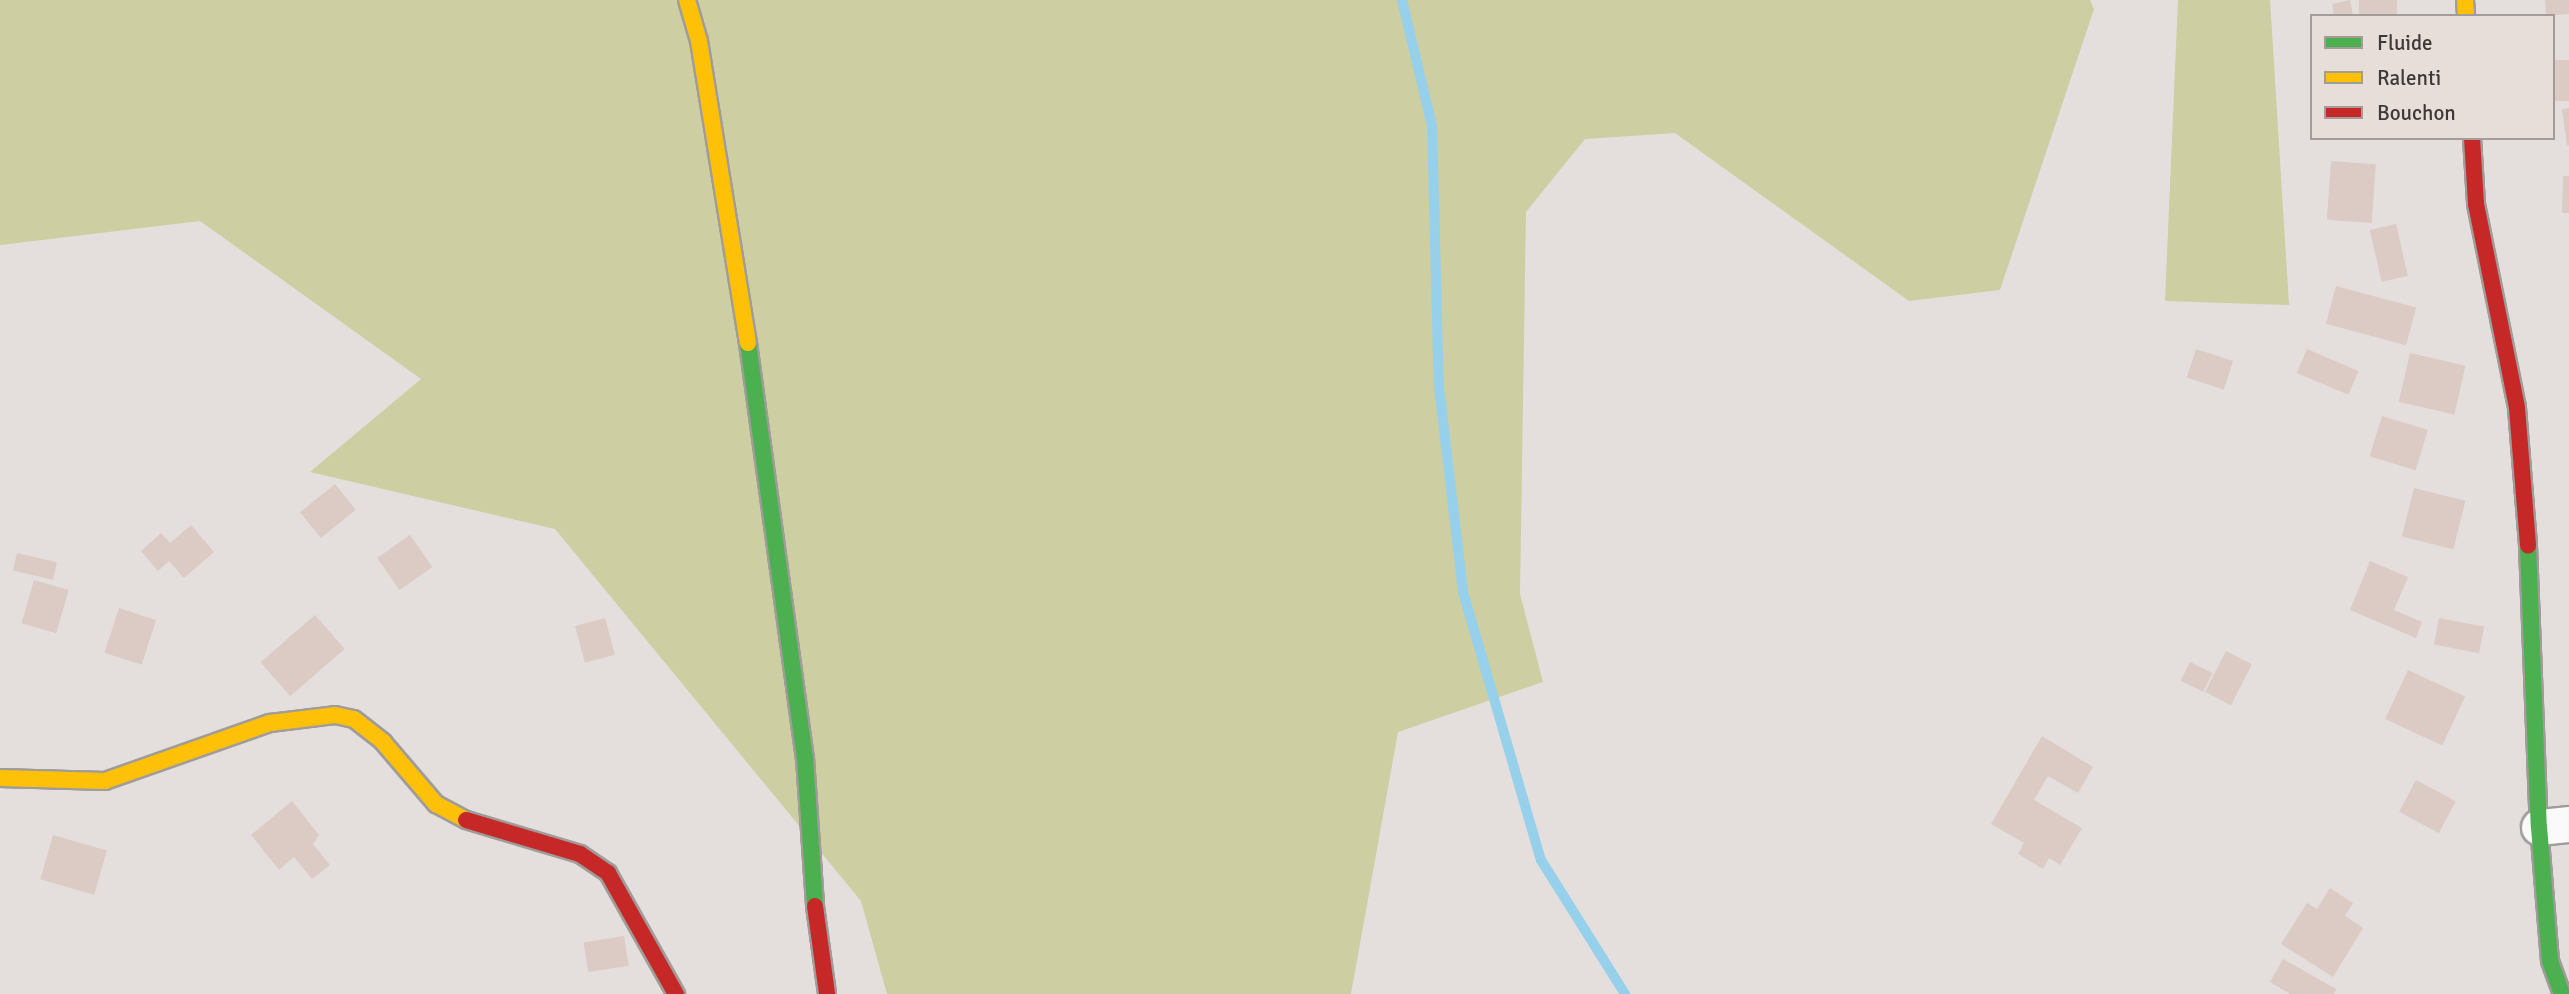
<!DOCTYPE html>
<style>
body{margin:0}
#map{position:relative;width:2569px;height:994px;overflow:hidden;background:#e4dfdc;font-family:Signika,sans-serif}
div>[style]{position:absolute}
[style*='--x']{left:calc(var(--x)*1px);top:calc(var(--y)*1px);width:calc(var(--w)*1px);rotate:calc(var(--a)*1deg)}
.green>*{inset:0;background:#cdcea2}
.stream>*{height:10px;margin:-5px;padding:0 5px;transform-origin:5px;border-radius:5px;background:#96d0eb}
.building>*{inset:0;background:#dccac4;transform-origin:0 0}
.roads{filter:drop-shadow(2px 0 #a09c9a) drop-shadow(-2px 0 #a09c9a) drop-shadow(0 2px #a09c9a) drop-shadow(0 -2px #a09c9a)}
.street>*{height:35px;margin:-17.5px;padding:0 17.5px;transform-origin:17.5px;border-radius:17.5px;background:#fbfafa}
.fast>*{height:16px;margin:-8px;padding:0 8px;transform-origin:8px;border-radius:8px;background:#4caf50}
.slow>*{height:16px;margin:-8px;padding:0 8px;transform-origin:8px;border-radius:8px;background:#ffc107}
.jam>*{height:16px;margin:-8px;padding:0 8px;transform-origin:8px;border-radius:8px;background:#c62828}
span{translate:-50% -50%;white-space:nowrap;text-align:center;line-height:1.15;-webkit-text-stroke:5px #e8ded9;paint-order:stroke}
.legend{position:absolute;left:2310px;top:14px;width:245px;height:126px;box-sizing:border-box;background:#e8ded9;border:2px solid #a49c99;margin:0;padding:9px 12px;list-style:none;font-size:21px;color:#3e3938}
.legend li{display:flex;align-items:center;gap:14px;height:35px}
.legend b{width:35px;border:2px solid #a49c99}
</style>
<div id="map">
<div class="green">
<div style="clip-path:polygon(0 0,2090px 0,2094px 9px,2000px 290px,1909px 301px,1675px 133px,1585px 139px,1526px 212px,1520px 594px,1543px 682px,1398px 732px,1351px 994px,887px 994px,861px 901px,555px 529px,310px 472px,421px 379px,200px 221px,0 245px)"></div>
<div style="clip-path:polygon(2178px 0,2270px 0,2289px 305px,2165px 301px)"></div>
</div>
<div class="stream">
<div style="--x:1402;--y:0;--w:130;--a:76.6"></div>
<div style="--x:1432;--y:126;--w:261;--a:88.5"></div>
<div style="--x:1439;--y:387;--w:206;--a:83.3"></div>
<div style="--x:1463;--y:592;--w:279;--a:73.8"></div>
<div style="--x:1541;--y:860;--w:158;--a:57.9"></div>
</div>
<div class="building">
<div style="clip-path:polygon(2350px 0,2353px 16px,2334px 16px,2332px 4px)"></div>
<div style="left:2359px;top:0;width:38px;height:16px"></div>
<div style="clip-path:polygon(2545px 0,2569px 0,2569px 14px,2546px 16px)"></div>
<div style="left:2569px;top:60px;width:41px;height:16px;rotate:90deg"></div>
<div style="clip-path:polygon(2569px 108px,2569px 145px,2567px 145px,2562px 109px)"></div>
<div style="left:2331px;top:161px;width:45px;height:59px;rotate:4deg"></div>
<div style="clip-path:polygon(2563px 176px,2569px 176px,2569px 213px,2562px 213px)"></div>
<div style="left:2396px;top:224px;width:53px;height:27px;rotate:77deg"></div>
<div style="left:2336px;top:286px;width:83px;height:39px;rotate:15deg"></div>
<div style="left:2196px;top:349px;width:39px;height:30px;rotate:18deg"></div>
<div style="left:2307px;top:349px;width:56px;height:26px;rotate:23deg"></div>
<div style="left:2410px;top:353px;width:57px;height:50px;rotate:13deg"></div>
<div style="left:2382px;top:416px;width:48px;height:42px;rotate:17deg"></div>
<div style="left:335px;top:484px;width:33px;height:45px;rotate:51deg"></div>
<div style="left:2414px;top:488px;width:53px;height:50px;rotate:14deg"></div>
<div style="clip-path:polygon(191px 525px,214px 552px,184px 578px,169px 561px,158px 571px,141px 551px,161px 533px,170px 543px)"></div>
<div style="left:410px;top:535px;width:39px;height:40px;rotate:55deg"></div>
<div style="left:17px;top:553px;width:41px;height:18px;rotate:13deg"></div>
<div style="clip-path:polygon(2370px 561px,2408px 577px,2394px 610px,2422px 622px,2416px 638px,2350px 610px)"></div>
<div style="left:34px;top:580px;width:36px;height:45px;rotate:16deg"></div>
<div style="left:119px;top:608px;width:39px;height:47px;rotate:18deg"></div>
<div style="left:315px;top:615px;width:45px;height:72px;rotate:49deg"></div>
<div style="left:605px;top:618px;width:38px;height:31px;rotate:75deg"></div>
<div style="left:2439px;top:618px;width:46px;height:27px;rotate:11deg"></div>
<div style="left:2226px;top:651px;width:29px;height:46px;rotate:27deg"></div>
<div style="left:2190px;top:662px;width:25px;height:21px;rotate:26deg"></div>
<div style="left:2408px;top:670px;width:63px;height:54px;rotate:25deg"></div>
<div style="clip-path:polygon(2042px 736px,2093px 767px,2078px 793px,2048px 776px,2034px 800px,2082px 828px,2060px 865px,2049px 858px,2043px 869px,2018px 854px,2024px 843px,1991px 824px)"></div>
<div style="left:2416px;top:780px;width:45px;height:36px;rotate:28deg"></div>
<div style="clip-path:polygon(292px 801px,319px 835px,313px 844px,330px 865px,312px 879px,294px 857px,279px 870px,251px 835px)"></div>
<div style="left:53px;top:835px;width:56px;height:46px;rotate:16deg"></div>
<div style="clip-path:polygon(2330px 888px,2353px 903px,2345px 916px,2363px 928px,2333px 977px,2281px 944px,2307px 903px,2317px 909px)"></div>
<div style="left:624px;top:936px;width:30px;height:41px;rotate:81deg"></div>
<div style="clip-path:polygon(2283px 959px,2336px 989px,2334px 994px,2290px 994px,2270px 982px)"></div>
</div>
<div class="roads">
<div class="street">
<div style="--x:2539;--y:827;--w:30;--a:-6"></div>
</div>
<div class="fast">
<div style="--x:748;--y:343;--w:419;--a:82.2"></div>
<div style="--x:805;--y:758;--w:148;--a:86.1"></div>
<div style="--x:2528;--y:546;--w:281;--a:87.8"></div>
<div style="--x:2539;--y:827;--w:134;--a:85.3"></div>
<div style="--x:2550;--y:961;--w:35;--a:70"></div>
</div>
<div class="slow">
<div style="--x:687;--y:0;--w:43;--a:73.7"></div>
<div style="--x:699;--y:41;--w:306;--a:80.8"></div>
<div style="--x:2465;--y:0;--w:16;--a:86"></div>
<div style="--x:0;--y:778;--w:105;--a:1.6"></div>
<div style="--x:105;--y:781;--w:175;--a:-19.4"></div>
<div style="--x:270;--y:723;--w:65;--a:-7"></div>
<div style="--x:335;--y:715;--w:19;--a:12"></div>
<div style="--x:354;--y:719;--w:37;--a:38"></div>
<div style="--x:383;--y:742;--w:82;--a:49.5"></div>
<div style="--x:436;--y:804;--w:34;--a:28"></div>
</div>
<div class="jam">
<div style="--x:2472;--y:138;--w:66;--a:86.5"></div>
<div style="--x:2476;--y:204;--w:208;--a:78.6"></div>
<div style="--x:2517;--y:408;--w:138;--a:85.4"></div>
<div style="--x:466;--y:820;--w:119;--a:16.6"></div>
<div style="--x:580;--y:854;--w:34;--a:34"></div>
<div style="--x:608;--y:873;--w:139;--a:60.7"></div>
<div style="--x:815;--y:906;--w:89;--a:82.2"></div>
</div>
</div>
<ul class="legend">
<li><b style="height:9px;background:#4caf50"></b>Fluide</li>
<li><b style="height:9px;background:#ffc107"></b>Ralenti</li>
<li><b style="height:9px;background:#c62828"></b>Bouchon</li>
</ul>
</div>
